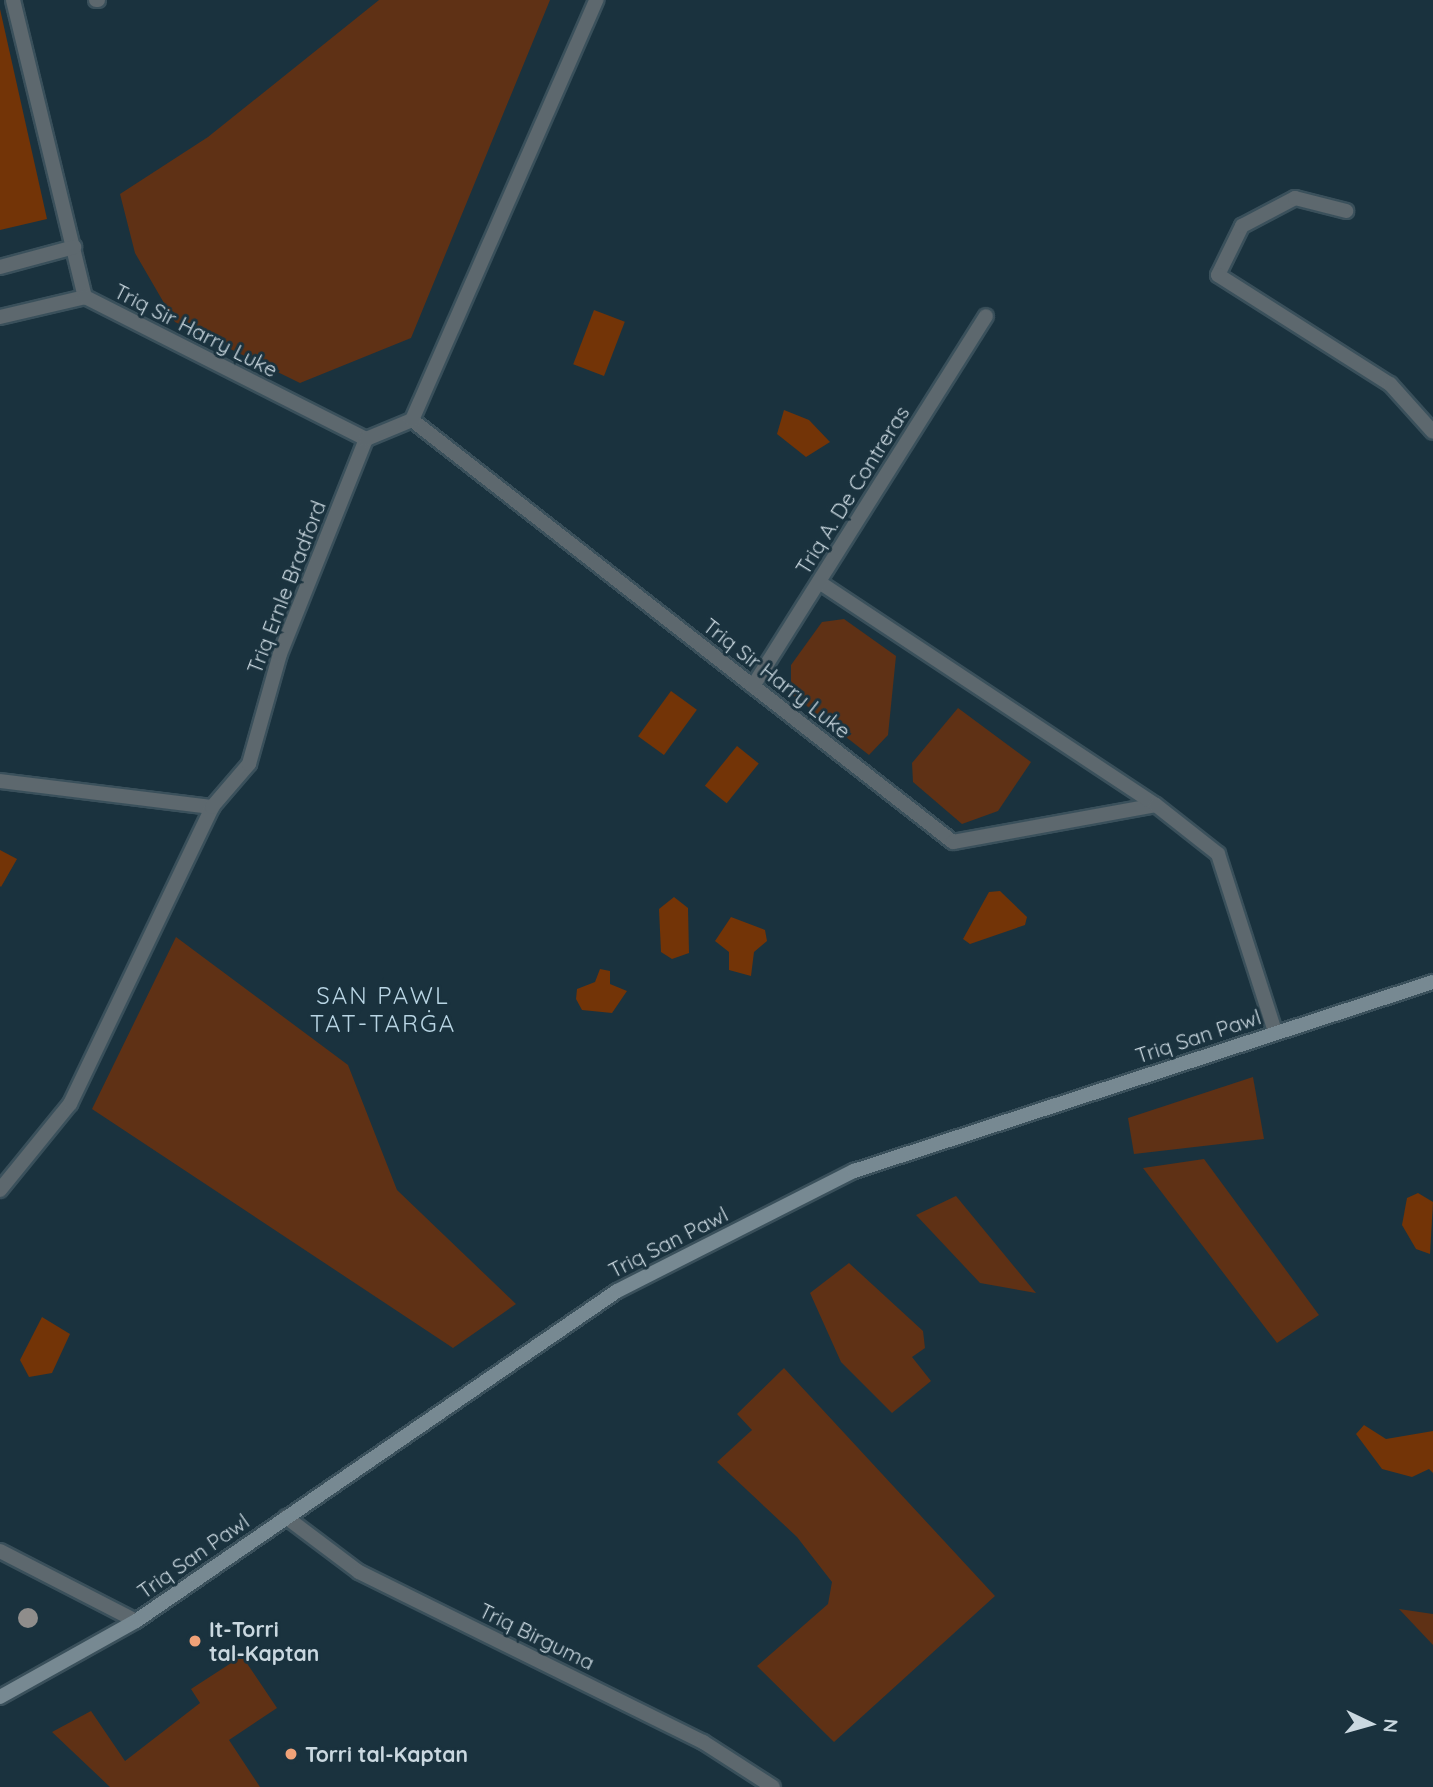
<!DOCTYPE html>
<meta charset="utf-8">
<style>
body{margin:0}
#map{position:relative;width:1433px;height:1787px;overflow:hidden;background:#1a323e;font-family:Quicksand,sans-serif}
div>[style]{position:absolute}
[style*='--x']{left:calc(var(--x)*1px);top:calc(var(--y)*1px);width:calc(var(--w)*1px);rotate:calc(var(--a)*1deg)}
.green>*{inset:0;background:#5f3115}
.water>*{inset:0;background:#733407;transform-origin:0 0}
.roads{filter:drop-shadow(2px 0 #3a505b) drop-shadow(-2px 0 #3a505b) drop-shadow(0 2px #3a505b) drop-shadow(0 -2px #3a505b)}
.service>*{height:14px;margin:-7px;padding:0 7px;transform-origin:7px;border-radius:7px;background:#5d686e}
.minor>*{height:14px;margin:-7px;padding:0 7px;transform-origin:7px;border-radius:7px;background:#5d686e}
.secondary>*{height:14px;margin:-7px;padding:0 7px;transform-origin:7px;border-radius:7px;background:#778992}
.trees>*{width:20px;height:20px;margin:-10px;border-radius:50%;background:#8f8d8b}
.dots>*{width:19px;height:19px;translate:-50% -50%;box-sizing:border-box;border:4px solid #1a323e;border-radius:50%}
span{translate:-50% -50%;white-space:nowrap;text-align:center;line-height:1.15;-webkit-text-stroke:6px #1a323e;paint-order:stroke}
.street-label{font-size:21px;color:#cad8e0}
.poi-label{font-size:21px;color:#cad8e0;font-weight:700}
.left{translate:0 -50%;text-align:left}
.quarter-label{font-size:24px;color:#b9d5e4;letter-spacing:2px}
.north{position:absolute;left:1335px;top:1689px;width:70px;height:70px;-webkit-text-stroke:5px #1a323e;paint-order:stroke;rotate:95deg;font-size:19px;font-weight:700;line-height:28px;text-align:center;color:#cad8e0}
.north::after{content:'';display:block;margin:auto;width:24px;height:32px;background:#cad8e0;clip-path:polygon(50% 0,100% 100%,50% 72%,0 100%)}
</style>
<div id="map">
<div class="green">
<div style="clip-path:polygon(379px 0,550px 0,411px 338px,300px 383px,175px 322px,135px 253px,120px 194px,208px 137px)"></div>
<div style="clip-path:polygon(844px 619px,896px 656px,888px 735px,869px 755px,791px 694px,791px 665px,822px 622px)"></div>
<div style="clip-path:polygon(958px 708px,1031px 762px,998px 811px,962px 824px,913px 782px,912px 763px)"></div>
<div style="clip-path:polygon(176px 937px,348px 1065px,397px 1190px,516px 1304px,453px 1348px,92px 1109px)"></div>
<div style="clip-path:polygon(1253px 1077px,1264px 1139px,1134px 1154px,1128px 1118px)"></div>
<div style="clip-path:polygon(1204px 1159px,1319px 1315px,1277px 1343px,1143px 1168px)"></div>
<div style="clip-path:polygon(956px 1196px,1036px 1293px,980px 1283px,916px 1215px)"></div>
<div style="clip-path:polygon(849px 1263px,923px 1331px,925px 1348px,912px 1357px,931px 1381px,892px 1413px,841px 1362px,810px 1293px)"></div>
<div style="clip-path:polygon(784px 1368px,995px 1596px,834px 1742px,757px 1666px,828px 1604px,832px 1582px,797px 1537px,717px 1462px,752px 1430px,737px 1414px)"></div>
<div style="clip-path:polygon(1399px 1609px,1433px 1614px,1433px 1645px)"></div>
<div style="clip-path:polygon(242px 1656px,277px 1708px,229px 1740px,260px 1787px,110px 1787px,52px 1732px,91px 1711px,125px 1761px,200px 1703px,191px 1689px)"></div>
</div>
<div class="water">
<div style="clip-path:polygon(0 9px,47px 219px,0 230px)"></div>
<div style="left:594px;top:310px;width:33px;height:58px;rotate:21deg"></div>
<div style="clip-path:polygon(784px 410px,809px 420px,830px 442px,806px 457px,777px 434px)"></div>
<div style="left:671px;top:691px;width:32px;height:56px;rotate:36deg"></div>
<div style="left:737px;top:746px;width:28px;height:51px;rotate:39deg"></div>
<div style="clip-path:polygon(0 850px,17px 859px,1px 887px,0 886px)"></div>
<div style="clip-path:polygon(1000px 891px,1027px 917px,1025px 925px,970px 944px,963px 939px,989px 892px)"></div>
<div style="clip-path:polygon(674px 897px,688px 908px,689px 953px,672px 959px,661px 952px,659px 909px)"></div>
<div style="clip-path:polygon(731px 917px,765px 930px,767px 941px,754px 952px,751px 976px,729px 970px,729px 952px,715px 941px)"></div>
<div style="clip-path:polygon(600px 969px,610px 971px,610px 984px,627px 991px,612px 1013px,582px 1010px,576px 999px,577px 989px,595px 982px)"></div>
<div style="clip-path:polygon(1418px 1193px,1433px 1202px,1430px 1254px,1416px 1249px,1402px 1225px,1407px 1198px)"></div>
<div style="clip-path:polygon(42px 1317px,70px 1334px,52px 1373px,29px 1377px,20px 1360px)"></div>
<div style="clip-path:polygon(1364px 1425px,1386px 1439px,1433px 1431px,1433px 1473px,1429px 1469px,1412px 1477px,1382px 1469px,1356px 1434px)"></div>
</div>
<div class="roads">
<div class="service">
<div style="--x:13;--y:0;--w:306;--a:76.4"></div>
<div style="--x:0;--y:267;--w:77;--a:-15.1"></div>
<div style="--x:1218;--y:275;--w:55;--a:-63.9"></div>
<div style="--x:1242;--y:226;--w:60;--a:-27.8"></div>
<div style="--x:1295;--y:198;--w:53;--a:14.3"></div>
</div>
<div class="minor">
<div style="--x:96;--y:0;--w:2;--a:0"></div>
<div style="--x:1218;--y:275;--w:204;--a:32.4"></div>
<div style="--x:1390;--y:384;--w:64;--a:48.1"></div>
<div style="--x:0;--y:317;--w:87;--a:-13.2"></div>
<div style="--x:85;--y:297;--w:315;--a:26.8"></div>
<div style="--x:412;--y:420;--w:686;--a:37.96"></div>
<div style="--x:953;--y:842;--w:206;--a:-10.3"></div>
<div style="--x:819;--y:582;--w:404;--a:33.5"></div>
<div style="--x:1156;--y:805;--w:79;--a:38.3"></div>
<div style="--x:1218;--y:854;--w:187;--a:72.2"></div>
<div style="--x:753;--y:686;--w:437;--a:-57.8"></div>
<div style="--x:0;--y:781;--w:214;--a:7"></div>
<div style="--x:0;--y:1190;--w:111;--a:-50.9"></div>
<div style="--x:70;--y:1104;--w:329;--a:-64.4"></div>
<div style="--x:212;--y:807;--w:57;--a:-49.3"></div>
<div style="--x:249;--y:764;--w:114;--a:-74.3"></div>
<div style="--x:280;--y:654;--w:232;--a:-68.2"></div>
<div style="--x:366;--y:439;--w:50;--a:-22.4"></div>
<div style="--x:412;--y:420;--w:459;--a:-66.3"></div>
<div style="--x:286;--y:1517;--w:91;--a:37"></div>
<div style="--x:359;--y:1572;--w:384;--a:26.3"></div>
<div style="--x:703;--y:1742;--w:83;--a:32.7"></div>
<div style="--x:0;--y:1551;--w:153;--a:27.2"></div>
</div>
<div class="secondary">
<div style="--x:0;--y:1697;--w:156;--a:-29.2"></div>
<div style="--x:136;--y:1621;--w:583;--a:-34.45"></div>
<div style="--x:617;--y:1291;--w:266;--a:-26.9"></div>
<div style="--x:854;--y:1171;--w:609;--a:-18.08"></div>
</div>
</div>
<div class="trees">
<div style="left:28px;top:1618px"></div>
</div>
<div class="dots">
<div style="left:195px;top:1641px;background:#f0a278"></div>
<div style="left:291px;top:1754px;background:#f0a278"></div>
</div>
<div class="street-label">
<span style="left:196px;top:330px;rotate:27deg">Triq Sir Harry Luke</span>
<span style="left:852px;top:490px;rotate:-58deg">Triq A. De Contreras</span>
<span style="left:286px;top:587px;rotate:-69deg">Triq Ernle Bradford</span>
<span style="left:777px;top:678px;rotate:38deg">Triq Sir Harry Luke</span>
<span style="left:1198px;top:1036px;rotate:-18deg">Triq San Pawl</span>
<span style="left:668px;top:1242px;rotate:-27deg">Triq San Pawl</span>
<span style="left:193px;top:1556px;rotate:-35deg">Triq San Pawl</span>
<span style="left:537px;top:1636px;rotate:26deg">Triq Birguma</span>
</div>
<div class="poi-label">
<span class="left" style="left:209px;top:1641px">It-Torri<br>tal-Kaptan</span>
<span class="left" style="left:305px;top:1754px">Torri tal-Kaptan</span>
</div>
<div class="quarter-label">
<span style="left:383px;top:1010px">SAN PAWL<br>TAT-TARĠA</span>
</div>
<div class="north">N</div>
</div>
